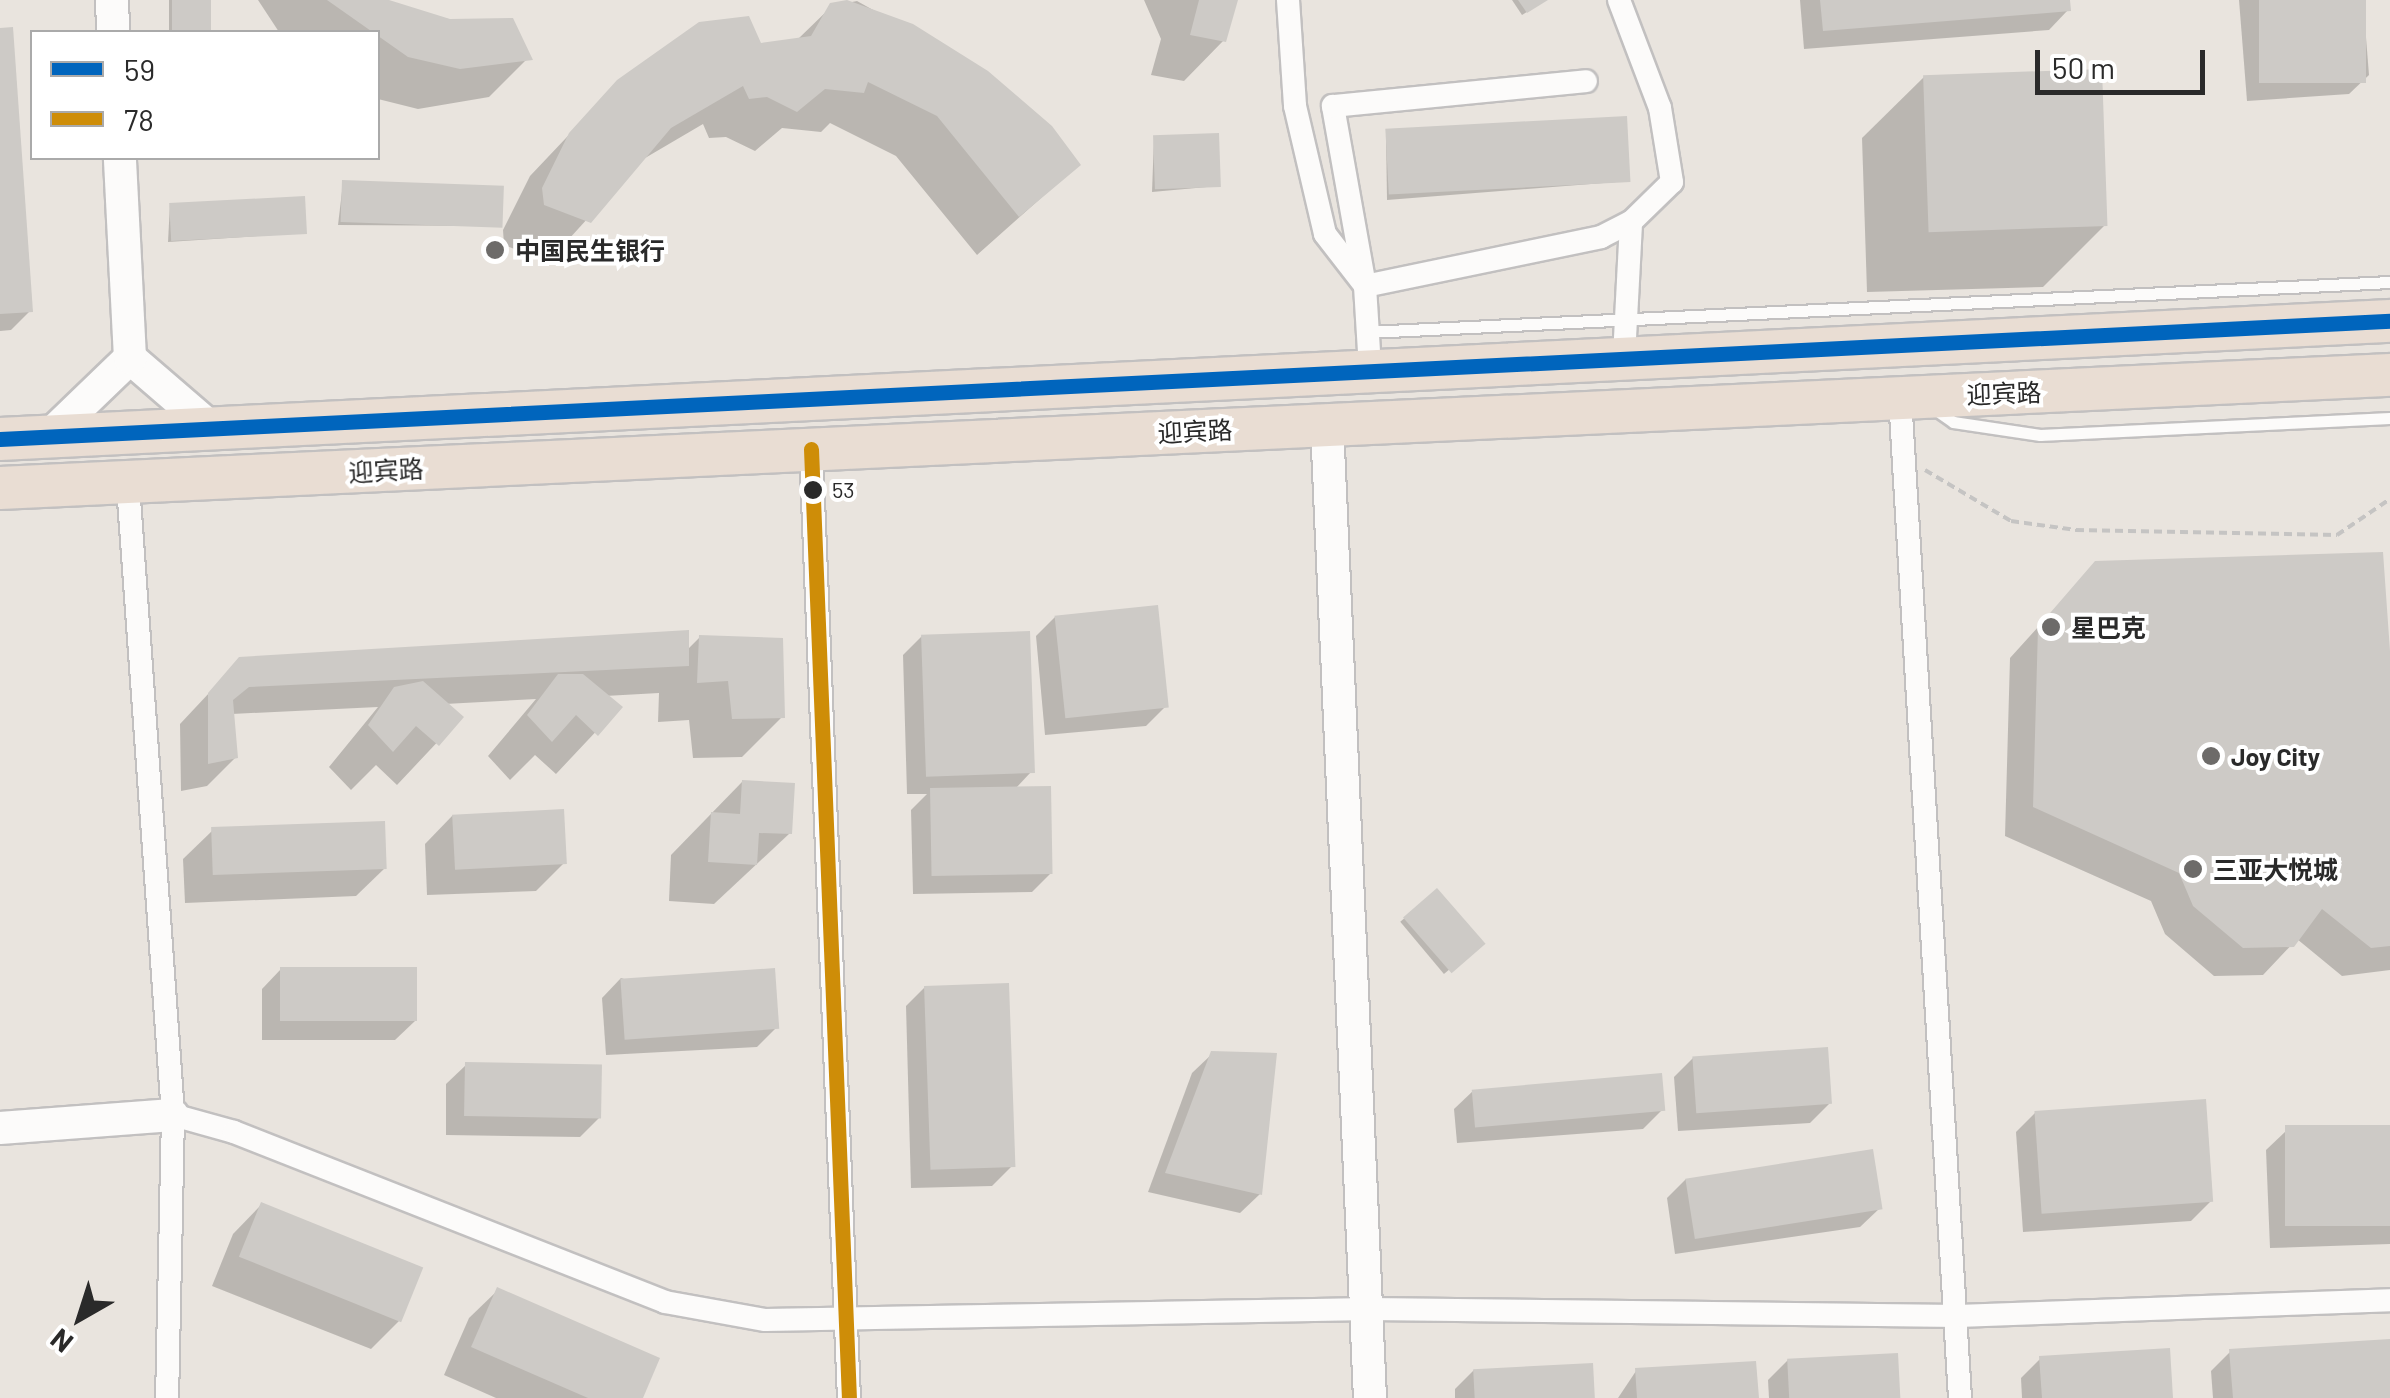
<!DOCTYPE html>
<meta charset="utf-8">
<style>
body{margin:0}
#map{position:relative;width:2390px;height:1398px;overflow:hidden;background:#e9e4de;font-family:Barlow,"Noto Sans SC",sans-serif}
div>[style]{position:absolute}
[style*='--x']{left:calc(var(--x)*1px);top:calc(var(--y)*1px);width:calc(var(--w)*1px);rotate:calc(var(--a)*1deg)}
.shadow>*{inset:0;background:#0003;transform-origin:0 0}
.building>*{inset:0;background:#cdcac6;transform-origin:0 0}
.path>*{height:4px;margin-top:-2px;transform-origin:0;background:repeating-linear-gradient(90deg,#c5c4c3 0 8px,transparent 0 13px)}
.roads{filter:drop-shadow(2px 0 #c2c0c0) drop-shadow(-2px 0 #c2c0c0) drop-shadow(0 2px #c2c0c0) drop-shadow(0 -2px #c2c0c0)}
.lane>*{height:11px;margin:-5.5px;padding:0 5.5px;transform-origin:5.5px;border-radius:5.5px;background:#fcfbfa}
.street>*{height:22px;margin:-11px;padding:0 11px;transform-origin:11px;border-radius:11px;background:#fcfbfa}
.secondary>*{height:32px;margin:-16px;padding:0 16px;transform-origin:16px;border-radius:16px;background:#fcfbfa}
.highway>*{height:42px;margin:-21px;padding:0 21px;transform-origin:21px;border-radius:21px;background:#e9ddd3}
.bus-1>*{height:15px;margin:-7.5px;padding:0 7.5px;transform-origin:7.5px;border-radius:7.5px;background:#0065bd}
.bus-2>*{height:15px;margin:-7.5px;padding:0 7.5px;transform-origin:7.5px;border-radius:7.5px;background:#ce8d08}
.dots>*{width:28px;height:28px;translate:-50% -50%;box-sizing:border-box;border:5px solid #fff;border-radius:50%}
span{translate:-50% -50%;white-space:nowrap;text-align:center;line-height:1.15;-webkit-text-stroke:8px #fff;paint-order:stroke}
.bus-label{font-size:22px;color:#2a2a2a}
.left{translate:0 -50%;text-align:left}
.poi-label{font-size:25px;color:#2a2a2a;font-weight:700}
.street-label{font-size:25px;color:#2a2a2a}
.legend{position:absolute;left:30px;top:30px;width:350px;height:130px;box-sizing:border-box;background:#fff;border:2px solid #aaa;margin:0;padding:12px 18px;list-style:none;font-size:30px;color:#2a2a2a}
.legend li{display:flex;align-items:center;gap:20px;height:50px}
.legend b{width:50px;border:2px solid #aaa}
.north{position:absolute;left:30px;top:1268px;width:100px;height:100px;-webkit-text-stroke:8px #fff;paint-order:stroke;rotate:219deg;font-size:28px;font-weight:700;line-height:40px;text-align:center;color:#2a2a2a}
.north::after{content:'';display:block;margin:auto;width:35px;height:45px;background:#2a2a2a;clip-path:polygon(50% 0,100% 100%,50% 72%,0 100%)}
.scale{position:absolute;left:2035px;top:50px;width:170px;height:45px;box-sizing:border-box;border:5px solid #2a2a2a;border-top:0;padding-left:12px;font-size:30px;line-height:35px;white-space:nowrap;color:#2a2a2a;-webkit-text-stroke:8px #fff;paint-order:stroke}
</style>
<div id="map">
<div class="shadow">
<div style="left:169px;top:0;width:39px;height:32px"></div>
<div style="clip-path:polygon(258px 0,385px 0,400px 11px,484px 25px,529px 57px,489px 97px,418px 109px,378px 99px,378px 32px,279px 32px)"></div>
<div style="clip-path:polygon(1144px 0,1235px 0,1224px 40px,1184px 81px,1151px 75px,1161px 39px)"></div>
<div style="clip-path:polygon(1512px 0,1546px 0,1522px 15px)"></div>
<div style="clip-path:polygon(1800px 0,2067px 0,2068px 10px,2049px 30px,1804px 49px)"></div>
<div style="clip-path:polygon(2239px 0,2363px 0,2369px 75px,2349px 94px,2247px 101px)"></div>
<div style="clip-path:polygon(857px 1px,986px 73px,1078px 165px,977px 255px,896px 156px,830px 123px,821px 132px,782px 128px,755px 151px,726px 137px,709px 138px,703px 124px,640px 161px,548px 262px,504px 245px,503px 230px,530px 176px,619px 82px,797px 40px,832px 6px)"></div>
<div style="clip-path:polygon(0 30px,30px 311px,11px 330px,0 331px)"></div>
<div style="clip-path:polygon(1924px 77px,2105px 225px,2043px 287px,1867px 292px,1862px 138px)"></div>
<div style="clip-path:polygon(1386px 134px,1629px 181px,1387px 200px)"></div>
<div style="clip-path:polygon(1154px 138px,1218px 186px,1152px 192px)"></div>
<div style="clip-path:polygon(343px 183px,500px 226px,338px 225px)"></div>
<div style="clip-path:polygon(170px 204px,304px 233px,168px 242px)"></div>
<div style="clip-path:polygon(2096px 563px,2390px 653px,2390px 970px,2342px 976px,2297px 939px,2263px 975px,2214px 976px,2165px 934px,2151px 901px,2005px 836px,2010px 658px)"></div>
<div style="clip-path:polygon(1055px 617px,1165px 707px,1146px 726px,1045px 735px,1036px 636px)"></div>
<div style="clip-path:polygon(922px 636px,1031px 772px,1015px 789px,1051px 873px,1032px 892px,913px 894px,911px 810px,927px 794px,907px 794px,903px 655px)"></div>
<div style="clip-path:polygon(700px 637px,782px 717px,742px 757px,693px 758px,689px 720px,658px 722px,659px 693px,605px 696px,619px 707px,556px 774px,535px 755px,510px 780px,488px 756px,536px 699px,445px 704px,460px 718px,397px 785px,376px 765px,351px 790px,329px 767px,378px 707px,232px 714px,236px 757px,207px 786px,181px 791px,180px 724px,240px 660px,687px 650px)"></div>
<div style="clip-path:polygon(742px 782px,790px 833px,714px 904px,669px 901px,671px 855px)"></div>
<div style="clip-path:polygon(453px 815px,564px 863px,536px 891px,427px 895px,425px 844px)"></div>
<div style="clip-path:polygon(212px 831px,385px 868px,356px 896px,185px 903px,183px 859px)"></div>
<div style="left:1437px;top:891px;width:68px;height:48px;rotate:50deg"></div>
<div style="clip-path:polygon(281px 969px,415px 1021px,395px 1040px,262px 1040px,262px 989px)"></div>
<div style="clip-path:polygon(621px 978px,776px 1028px,757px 1047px,606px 1055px,602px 998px)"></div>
<div style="clip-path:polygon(925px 987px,1012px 1166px,992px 1186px,911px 1188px,906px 1006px)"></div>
<div style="clip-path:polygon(1212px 1054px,1260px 1194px,1240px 1213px,1148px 1192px,1192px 1073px)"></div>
<div style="clip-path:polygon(1694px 1057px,1829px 1104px,1810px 1123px,1678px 1131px,1674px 1077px)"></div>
<div style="clip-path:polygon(466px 1065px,599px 1118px,580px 1137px,446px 1135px,446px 1084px)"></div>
<div style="clip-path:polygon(1474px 1090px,1662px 1110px,1643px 1129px,1457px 1143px,1454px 1109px)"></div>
<div style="clip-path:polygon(2035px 1113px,2211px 1201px,2191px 1221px,2023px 1232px,2016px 1132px)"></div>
<div style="clip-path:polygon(2390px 1128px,2390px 1244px,2270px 1248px,2266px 1150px,2286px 1131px)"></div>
<div style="clip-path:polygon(1686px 1179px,1880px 1208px,1860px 1227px,1675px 1254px,1667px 1198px)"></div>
<div style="clip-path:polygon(261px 1205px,400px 1320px,371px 1349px,212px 1286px,233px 1234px)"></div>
<div style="clip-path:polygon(498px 1290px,640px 1398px,496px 1398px,444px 1375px,469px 1318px)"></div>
<div style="clip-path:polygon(2390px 1342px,2390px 1398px,2213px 1398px,2211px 1371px,2230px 1352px)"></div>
<div style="clip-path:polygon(2040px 1359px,2171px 1398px,2022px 1398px,2021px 1378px)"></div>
<div style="clip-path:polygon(1788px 1360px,1898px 1398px,1769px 1398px,1768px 1380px)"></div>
<div style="clip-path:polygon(1474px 1370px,1592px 1398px,1455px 1398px,1455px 1389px)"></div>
<div style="clip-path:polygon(1636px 1371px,1756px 1398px,1618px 1398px)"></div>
</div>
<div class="building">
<div style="left:172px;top:0;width:39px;height:32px"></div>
<div style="clip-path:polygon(327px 0,389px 0,450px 19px,513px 18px,533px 60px,460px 69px,408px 57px)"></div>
<div style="clip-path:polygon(847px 0,913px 24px,988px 71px,1052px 126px,1081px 165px,1019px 217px,937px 116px,868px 82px,864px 93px,825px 89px,797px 112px,767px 97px,749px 99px,743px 86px,671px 128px,591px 223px,544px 205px,542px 188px,569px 133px,617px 80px,699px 22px,749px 16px,761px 43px,811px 36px,830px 3px)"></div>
<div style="clip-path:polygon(1199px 0,1238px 0,1226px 42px,1190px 35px)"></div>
<div style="clip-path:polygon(1518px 0,1548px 0,1527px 13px)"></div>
<div style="clip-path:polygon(1820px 0,2070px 0,2071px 11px,1823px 31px)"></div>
<div style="left:2259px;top:0;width:107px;height:83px"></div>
<div style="clip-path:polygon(13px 27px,33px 312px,0 314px,0 28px)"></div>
<div style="left:2102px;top:69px;width:157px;height:179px;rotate:88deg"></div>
<div style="left:1627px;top:116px;width:66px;height:242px;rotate:87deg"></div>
<div style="left:1219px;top:133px;width:54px;height:66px;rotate:88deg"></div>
<div style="left:342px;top:180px;width:162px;height:42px;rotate:2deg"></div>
<div style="left:305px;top:196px;width:38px;height:136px;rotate:87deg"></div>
<div style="clip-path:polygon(2383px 552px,2390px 651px,2390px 946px,2371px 948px,2322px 909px,2294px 947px,2243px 948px,2193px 906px,2179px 873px,2033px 807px,2038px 627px,2095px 561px)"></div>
<div style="left:1158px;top:605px;width:103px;height:104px;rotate:84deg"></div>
<div style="clip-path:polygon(689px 630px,689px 666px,249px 687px,233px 700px,238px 758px,208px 764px,208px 693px,239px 657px)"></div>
<div style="left:1030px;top:631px;width:142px;height:109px;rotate:88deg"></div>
<div style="clip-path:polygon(699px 635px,783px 638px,785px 718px,732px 719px,728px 681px,697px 683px)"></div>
<div style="clip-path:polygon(558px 674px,583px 674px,623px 707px,598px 736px,576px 715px,552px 742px,527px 715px)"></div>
<div style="clip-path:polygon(423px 681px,464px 717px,439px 746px,416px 726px,393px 752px,368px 725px,394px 687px)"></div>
<div style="clip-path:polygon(742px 780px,795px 783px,792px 834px,759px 833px,757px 865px,708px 862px,711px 812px,740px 814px)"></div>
<div style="left:1051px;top:786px;width:88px;height:121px;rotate:89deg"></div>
<div style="left:564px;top:809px;width:55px;height:112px;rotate:87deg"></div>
<div style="left:385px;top:821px;width:48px;height:174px;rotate:88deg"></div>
<div style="left:1437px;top:888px;width:74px;height:45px;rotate:49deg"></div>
<div style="left:280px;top:967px;width:137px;height:54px"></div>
<div style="left:775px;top:968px;width:61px;height:155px;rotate:86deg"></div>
<div style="left:1009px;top:983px;width:184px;height:85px;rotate:88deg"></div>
<div style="left:1828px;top:1047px;width:57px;height:136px;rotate:86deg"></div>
<div style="clip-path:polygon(1211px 1051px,1277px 1053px,1262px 1195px,1165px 1173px)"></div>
<div style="left:465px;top:1062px;width:137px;height:54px;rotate:1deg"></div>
<div style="left:1662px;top:1073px;width:38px;height:191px;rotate:85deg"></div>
<div style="left:2206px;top:1099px;width:103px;height:172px;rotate:86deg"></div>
<div style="left:2390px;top:1125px;width:101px;height:105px;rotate:90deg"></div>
<div style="left:1873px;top:1149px;width:61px;height:190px;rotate:81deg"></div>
<div style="left:261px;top:1202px;width:175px;height:59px;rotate:22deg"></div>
<div style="clip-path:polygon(497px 1287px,660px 1358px,643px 1398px,588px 1398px,471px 1347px)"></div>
<div style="clip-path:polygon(2390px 1339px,2390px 1398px,2233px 1398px,2229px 1349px)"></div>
<div style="clip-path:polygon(2170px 1348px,2173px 1398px,2042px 1398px,2039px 1356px)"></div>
<div style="left:1898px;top:1353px;width:45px;height:111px;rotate:87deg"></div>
<div style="clip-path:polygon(1756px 1361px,1759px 1398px,1637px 1398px,1635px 1368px)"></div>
<div style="left:1593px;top:1363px;width:35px;height:120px;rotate:87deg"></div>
</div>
<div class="path">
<div style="--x:1925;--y:470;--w:100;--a:30.7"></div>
<div style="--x:2011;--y:521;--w:66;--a:7.9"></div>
<div style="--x:2076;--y:530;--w:261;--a:1.1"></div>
<div style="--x:2337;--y:535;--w:64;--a:-34.2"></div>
</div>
<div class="roads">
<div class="lane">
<div style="--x:1368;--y:332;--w:1023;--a:-2.8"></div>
<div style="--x:1936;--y:410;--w:21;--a:35"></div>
<div style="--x:1953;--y:422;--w:88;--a:8.5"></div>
<div style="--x:2040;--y:435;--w:350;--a:-2.8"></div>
</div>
<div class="street">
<div style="--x:1288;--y:0;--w:106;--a:86.2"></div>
<div style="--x:1295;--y:106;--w:131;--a:76.8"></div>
<div style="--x:1325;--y:234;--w:62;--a:52.2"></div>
<div style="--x:1365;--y:286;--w:183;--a:-100.1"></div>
<div style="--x:1333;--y:106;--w:254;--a:-5.6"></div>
<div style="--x:1624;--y:357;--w:135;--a:-87"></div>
<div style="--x:1370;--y:368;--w:82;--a:-93.5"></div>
<div style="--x:1365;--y:286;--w:241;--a:-11.7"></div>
<div style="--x:1601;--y:237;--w:34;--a:-27"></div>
<div style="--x:1631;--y:222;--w:57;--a:-44.3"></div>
<div style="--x:1672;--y:182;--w:75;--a:-99.2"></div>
<div style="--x:1660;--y:108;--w:116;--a:-110.8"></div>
<div style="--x:1900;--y:397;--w:1003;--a:86.57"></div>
<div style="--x:811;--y:449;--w:950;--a:87.71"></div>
<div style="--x:128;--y:485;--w:632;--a:85.91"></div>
<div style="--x:173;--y:1115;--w:283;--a:91.2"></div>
<div style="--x:173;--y:1115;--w:63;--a:15.6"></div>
<div style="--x:234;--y:1132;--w:463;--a:21.5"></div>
<div style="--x:665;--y:1302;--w:102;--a:10.2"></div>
<div style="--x:765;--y:1320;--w:604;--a:-1.04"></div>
<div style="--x:1369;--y:1309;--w:589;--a:0.68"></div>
<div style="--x:1958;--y:1316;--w:432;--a:-2.1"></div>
</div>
<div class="secondary">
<div style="--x:112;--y:0;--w:32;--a:88"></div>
<div style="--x:130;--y:358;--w:107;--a:40.8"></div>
<div style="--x:1327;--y:425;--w:974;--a:87.47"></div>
<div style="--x:49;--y:436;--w:112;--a:-43.9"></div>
<div style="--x:130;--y:358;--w:200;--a:-92.9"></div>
<div style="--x:0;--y:1128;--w:173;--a:-4.3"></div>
</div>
<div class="highway">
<div style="--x:0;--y:439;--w:2393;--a:-2.83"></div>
<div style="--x:0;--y:488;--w:2393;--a:-2.71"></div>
</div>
</div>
<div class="bus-1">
<div style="--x:0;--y:439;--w:2393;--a:-2.83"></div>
</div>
<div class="bus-2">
<div style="--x:811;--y:449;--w:950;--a:87.71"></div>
</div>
<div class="dots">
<div style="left:495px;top:250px;background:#6d6b69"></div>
<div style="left:813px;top:490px;background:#2a2a2a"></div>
<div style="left:2051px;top:627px;background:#6d6b69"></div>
<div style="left:2211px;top:756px;background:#6d6b69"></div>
<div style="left:2193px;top:869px;background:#6d6b69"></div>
</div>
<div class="bus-label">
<span class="left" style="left:832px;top:490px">53</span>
</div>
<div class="poi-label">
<span class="left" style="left:515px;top:250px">中国民生银行</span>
<span class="left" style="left:2071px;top:627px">星巴克</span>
<span class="left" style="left:2231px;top:756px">Joy City</span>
<span class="left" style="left:2213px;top:869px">三亚大悦城</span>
</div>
<div class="street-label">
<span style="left:2004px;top:393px;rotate:-2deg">迎宾路</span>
<span style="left:1195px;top:431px;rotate:-3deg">迎宾路</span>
<span style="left:386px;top:470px;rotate:-3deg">迎宾路</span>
</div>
<ul class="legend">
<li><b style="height:12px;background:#0065bd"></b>59</li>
<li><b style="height:12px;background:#ce8d08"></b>78</li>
</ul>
<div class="north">N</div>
<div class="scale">50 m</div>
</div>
